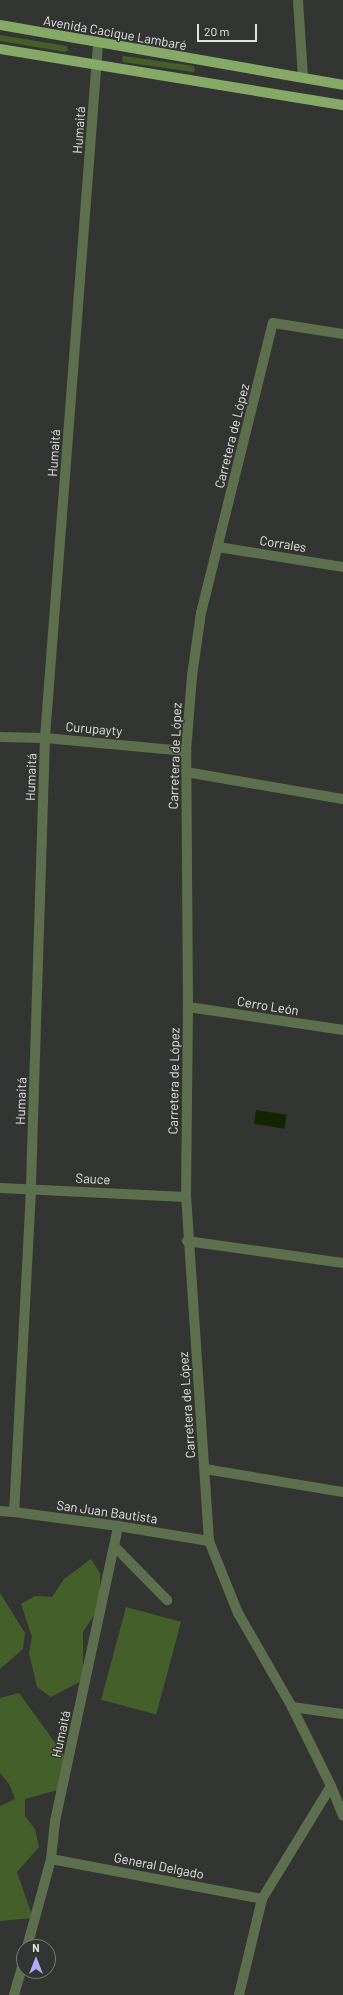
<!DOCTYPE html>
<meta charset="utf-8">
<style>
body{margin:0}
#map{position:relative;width:343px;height:1995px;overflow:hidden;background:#323531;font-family:Barlow,sans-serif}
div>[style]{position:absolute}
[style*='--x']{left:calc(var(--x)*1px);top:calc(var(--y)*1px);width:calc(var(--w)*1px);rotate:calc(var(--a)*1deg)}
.green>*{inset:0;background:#455f2b;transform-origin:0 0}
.water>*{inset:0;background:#122500;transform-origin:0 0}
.service>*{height:10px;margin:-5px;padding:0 5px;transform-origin:5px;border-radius:5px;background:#5e6f50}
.minor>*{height:10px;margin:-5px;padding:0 5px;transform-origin:5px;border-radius:5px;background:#5e6f50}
.tertiary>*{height:10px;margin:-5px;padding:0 5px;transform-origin:5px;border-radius:5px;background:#5e6f50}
.primary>*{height:10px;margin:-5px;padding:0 5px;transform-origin:5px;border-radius:5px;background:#86a968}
span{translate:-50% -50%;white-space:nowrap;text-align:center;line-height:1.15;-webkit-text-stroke:3px #323531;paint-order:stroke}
.street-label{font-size:13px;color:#e1e3e0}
.north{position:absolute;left:16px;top:1939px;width:40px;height:40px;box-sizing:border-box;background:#323531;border:1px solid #787b77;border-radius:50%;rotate:0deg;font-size:11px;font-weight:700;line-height:16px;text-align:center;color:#e1e3e0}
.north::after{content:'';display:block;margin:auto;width:14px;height:18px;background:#abaffb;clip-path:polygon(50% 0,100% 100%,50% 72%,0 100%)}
.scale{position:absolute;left:197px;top:24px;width:60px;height:18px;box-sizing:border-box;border:2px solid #e1e3e0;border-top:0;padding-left:5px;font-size:12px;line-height:14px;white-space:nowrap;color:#e1e3e0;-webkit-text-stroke:3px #323531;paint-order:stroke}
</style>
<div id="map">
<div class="green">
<div style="clip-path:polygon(0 35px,67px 46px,68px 50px,65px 52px,0 41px)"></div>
<div style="clip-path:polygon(124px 56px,194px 66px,195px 71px,193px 72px,123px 62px,122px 57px)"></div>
<div style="clip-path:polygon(91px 1559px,100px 1573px,101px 1604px,83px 1632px,83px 1680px,51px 1697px,37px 1687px,29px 1653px,32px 1637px,21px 1604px,35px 1596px,52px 1597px,64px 1579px)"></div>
<div style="clip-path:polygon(0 1593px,25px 1633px,23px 1649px,0 1669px)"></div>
<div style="left:126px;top:1607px;width:57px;height:96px;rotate:15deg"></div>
<div style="clip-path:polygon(19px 1693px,67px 1759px,58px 1790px,25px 1799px,25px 1816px,35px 1829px,39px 1847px,17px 1872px,33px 1918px,0 1921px,0 1806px,15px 1799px,9px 1784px,0 1773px,0 1698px)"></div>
</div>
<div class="water">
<div style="left:256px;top:1110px;width:31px;height:14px;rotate:9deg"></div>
</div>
<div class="service">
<div style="--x:298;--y:0;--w:78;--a:86.3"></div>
<div style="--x:114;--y:1546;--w:76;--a:45.5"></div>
</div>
<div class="minor">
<div style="--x:218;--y:547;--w:127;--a:9.1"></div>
<div style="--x:0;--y:737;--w:45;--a:1.3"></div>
<div style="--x:45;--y:738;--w:142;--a:5.3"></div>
<div style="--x:186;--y:772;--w:159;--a:9.8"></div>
<div style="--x:188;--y:1007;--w:157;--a:8.4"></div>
<div style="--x:0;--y:1188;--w:186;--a:2.8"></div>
<div style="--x:187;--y:1241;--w:158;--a:8"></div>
<div style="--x:205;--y:1469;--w:140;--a:9.5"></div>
<div style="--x:0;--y:1511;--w:14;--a:4"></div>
<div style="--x:209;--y:1541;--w:345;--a:-93.8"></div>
<div style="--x:186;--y:1197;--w:190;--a:-89.4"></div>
<div style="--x:188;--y:1007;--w:256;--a:-90.4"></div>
<div style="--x:186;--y:751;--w:75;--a:-85.4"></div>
<div style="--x:192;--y:676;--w:64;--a:-81.9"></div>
<div style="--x:201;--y:613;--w:299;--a:-76.1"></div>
<div style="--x:273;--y:323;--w:71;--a:8.9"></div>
<div style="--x:292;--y:1707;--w:51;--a:7.8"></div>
<div style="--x:51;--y:1859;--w:215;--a:10.7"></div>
<div style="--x:27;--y:1947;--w:91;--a:-74.7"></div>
<div style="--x:51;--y:1859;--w:38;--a:-84"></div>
<div style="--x:55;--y:1821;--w:302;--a:-77.9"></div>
<div style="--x:14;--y:1995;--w:37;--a:-74"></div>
<div style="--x:239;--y:1995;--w:99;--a:-76.5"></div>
<div style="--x:262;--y:1899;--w:132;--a:-58.6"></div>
</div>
<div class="tertiary">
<div style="--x:98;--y:44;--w:696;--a:94.37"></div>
<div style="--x:45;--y:738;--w:452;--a:91.8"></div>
<div style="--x:31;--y:1190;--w:322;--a:93"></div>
<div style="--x:14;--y:1512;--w:105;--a:7.7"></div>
<div style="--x:118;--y:1526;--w:92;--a:9.4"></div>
<div style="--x:209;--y:1541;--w:78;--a:68.1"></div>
<div style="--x:238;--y:1613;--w:108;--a:60.1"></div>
<div style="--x:292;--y:1707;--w:88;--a:63.7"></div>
<div style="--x:331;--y:1786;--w:32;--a:68"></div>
</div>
<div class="primary">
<div style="--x:0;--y:25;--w:348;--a:9.9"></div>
<div style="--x:0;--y:49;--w:348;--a:9.3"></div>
</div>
<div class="street-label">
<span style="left:115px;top:33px;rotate:10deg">Avenida Cacique Lambaré</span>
<span style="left:79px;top:130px;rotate:-86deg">Humaitá</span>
<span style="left:232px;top:436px;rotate:-76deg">Carretera de López</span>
<span style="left:54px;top:453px;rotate:-86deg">Humaitá</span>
<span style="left:283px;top:544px;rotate:9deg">Corrales</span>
<span style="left:94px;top:729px;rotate:5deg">Curupayty</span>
<span style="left:175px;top:756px;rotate:-88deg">Carretera de López</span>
<span style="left:31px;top:777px;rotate:-88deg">Humaitá</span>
<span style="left:268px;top:1006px;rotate:9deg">Cerro León</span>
<span style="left:174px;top:1081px;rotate:-89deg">Carretera de López</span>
<span style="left:21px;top:1101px;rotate:-88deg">Humaitá</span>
<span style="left:93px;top:1179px;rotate:3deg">Sauce</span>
<span style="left:187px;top:1405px;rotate:-94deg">Carretera de López</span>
<span style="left:107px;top:1512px;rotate:8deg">San Juan Bautista</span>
<span style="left:61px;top:1734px;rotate:-78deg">Humaitá</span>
<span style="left:159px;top:1866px;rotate:11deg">General Delgado</span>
</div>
<div class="north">N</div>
<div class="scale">20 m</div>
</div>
